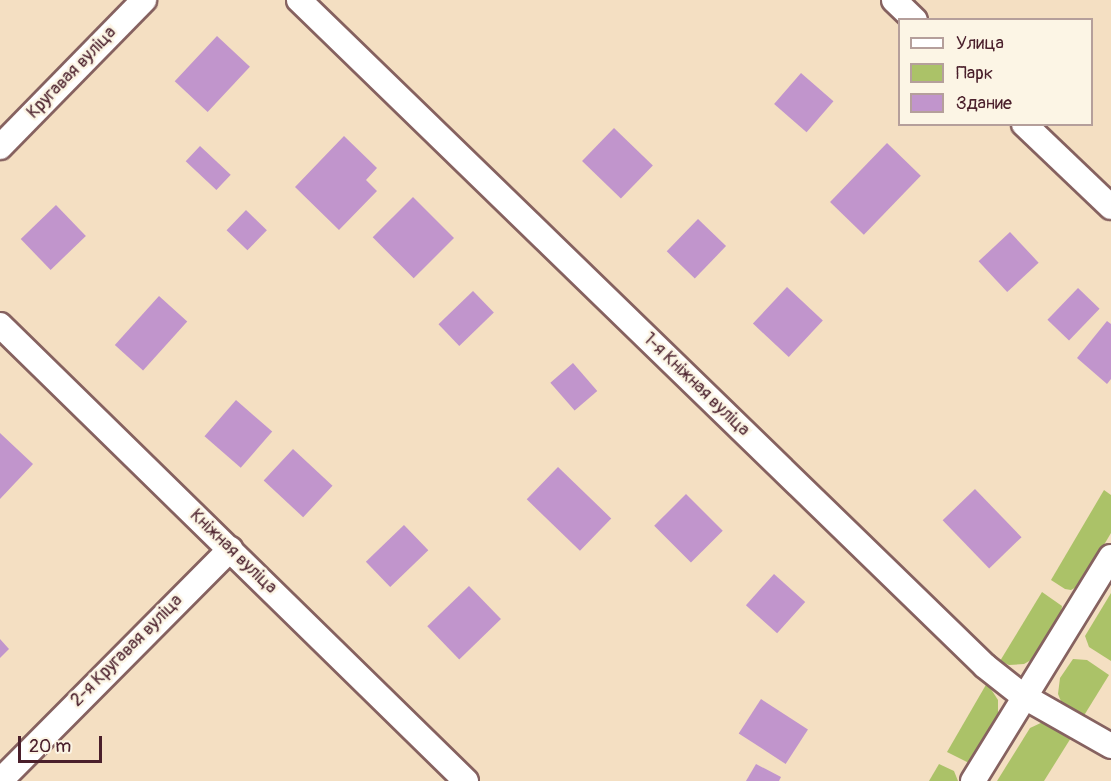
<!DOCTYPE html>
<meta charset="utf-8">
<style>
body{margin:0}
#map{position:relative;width:1111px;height:781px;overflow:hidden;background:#f4dfc2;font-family:Pangolin,sans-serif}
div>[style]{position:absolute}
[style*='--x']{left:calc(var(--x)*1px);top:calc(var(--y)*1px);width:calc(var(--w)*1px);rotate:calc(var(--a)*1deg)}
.green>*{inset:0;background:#abc268}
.building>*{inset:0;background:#c195cc;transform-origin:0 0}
.roads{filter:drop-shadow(2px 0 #866260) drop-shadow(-2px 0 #866260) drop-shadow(0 2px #866260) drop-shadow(0 -2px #866260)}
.street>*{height:24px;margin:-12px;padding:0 12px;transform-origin:12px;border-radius:12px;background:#fff}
span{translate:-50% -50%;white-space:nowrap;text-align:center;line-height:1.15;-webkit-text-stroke:5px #fcf5e5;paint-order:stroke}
.street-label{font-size:18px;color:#4a1f2b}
.legend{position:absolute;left:898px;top:18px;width:195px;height:108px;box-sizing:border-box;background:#fcf5e5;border:2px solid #b59f9b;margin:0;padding:8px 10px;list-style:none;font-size:18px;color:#4a1f2b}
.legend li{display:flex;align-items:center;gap:12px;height:30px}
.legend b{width:30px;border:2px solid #b59f9b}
.scale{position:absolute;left:18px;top:736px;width:84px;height:27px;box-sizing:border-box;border:3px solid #4a1f2b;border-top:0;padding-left:8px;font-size:18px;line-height:21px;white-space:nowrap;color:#4a1f2b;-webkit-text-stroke:4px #fcf5e5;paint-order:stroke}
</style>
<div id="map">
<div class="green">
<div style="clip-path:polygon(1104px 490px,1111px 495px,1111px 533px,1080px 585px,1071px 590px,1065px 589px,1051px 580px)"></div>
<div style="clip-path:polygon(1042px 592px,1062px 606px,1060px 620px,1038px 656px,1024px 664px,1009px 665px,1000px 661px)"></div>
<div style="clip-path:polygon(1111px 593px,1111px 661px,1089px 647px,1085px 636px)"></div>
<div style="clip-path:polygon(1073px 659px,1087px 660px,1109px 675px,1080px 722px,1065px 711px,1058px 694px,1060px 678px)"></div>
<div style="clip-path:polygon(987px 683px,998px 700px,998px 718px,979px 756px,969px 763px,947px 752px)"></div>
<div style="clip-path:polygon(1045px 721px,1074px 733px,1044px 781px,997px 781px,1030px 728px)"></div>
<div style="clip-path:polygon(939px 764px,954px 771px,958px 781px,929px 781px)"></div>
</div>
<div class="building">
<div style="left:217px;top:36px;width:45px;height:62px;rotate:43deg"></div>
<div style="left:801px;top:73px;width:43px;height:41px;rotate:41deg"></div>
<div style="left:614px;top:128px;width:54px;height:46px;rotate:44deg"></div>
<div style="clip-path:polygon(344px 136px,377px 168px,366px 180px,377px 191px,339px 230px,295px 187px)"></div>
<div style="left:887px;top:143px;width:47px;height:82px;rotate:44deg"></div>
<div style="left:200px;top:146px;width:42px;height:21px;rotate:43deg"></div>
<div style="left:413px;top:197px;width:58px;height:57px;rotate:45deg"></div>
<div style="left:56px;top:205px;width:43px;height:49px;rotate:46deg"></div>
<div style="left:246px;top:210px;width:29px;height:28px;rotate:44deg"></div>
<div style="left:698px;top:219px;width:39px;height:45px;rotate:44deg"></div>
<div style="left:1010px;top:232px;width:42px;height:43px;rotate:47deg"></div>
<div style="left:787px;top:287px;width:49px;height:50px;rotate:43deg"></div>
<div style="left:1078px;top:288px;width:30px;height:44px;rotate:44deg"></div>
<div style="left:473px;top:291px;width:30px;height:48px;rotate:46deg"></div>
<div style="left:159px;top:296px;width:38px;height:66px;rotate:42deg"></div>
<div style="clip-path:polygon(1107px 321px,1111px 324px,1111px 379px,1107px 384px,1077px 358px)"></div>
<div style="left:573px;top:363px;width:37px;height:30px;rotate:49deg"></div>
<div style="left:236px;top:400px;width:48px;height:48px;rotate:41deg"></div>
<div style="clip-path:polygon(0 433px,33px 464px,0 499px)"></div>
<div style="left:293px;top:449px;width:54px;height:43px;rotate:43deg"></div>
<div style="left:558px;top:467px;width:74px;height:45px;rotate:44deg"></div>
<div style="left:975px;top:489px;width:67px;height:45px;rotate:46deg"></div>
<div style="left:686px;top:494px;width:52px;height:45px;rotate:45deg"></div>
<div style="left:404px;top:525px;width:35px;height:53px;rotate:46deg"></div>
<div style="left:774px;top:574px;width:42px;height:42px;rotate:42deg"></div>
<div style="left:469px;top:586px;width:46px;height:58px;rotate:46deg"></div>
<div style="clip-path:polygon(0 639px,9px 649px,0 658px)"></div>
<div style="left:761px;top:699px;width:56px;height:41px;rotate:33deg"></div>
<div style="clip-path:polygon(756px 764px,781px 777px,779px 781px,746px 781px)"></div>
</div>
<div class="roads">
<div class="street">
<div style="--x:299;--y:0;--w:956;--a:44.15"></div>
<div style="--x:985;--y:666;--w:48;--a:38.3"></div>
<div style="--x:1023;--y:696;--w:101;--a:29.6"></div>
<div style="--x:894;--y:0;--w:29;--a:44"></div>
<div style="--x:1024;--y:124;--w:120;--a:43.7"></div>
<div style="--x:0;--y:147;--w:206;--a:-45.6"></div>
<div style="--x:0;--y:325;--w:652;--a:44.38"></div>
<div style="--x:0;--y:781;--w:327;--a:-45.2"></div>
<div style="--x:973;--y:781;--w:263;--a:-58.4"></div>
</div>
</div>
<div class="street-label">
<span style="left:72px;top:73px;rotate:-46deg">Кругавая вуліца</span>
<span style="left:696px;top:385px;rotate:44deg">1-я Кніжная вуліца</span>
<span style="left:233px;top:552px;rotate:44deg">Кніжная вуліца</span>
<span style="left:127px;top:651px;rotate:-45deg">2-я Кругавая вуліца</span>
</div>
<ul class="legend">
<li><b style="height:8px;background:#fff"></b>Улица</li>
<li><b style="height:16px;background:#abc268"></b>Парк</li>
<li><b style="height:16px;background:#c195cc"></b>Здание</li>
</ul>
<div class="scale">20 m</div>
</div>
